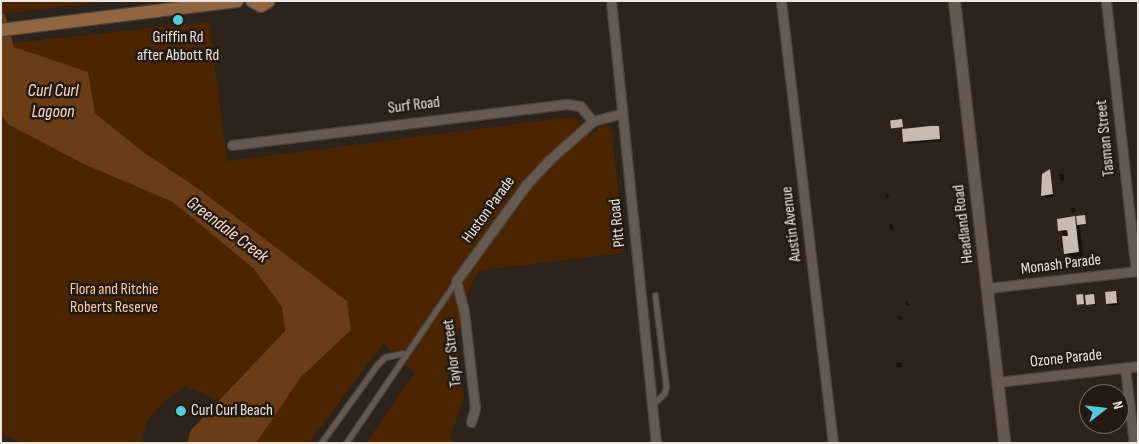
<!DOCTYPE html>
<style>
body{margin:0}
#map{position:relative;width:1139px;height:444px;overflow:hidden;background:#2e231b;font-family:"Sofia Sans Condensed",sans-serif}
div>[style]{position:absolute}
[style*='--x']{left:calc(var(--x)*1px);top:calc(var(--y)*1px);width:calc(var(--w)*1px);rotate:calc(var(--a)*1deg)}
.green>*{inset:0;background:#4b2500}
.water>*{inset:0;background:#6b3d16}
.shadow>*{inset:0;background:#0007}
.building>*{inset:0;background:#c9bab0;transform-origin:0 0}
.roads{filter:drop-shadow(1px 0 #4a413a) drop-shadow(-1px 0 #4a413a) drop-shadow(0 1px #4a413a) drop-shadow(0 -1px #4a413a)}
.service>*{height:4.5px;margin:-2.25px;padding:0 2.25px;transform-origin:2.25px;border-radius:2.25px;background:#665950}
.minor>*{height:9px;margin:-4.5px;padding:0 4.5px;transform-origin:4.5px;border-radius:4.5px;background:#665950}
.tertiary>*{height:11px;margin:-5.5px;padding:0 5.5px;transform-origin:5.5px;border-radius:5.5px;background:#665950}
.secondary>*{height:12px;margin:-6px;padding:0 6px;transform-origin:6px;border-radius:6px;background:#8f6641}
.dots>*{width:14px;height:14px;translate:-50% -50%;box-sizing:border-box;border:2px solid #251a12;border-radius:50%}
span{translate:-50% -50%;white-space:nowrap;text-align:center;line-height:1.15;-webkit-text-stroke:5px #251a12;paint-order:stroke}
.poi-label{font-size:16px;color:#ede6e0}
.left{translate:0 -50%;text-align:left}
.street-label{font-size:16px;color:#ede6e0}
.park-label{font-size:16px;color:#fbcead}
.water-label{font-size:18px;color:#fbdcc6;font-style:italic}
.frame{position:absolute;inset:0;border:2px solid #ede6e0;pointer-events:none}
.north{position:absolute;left:1079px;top:384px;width:50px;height:50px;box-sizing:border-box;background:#251a12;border:1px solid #756c64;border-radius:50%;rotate:74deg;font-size:14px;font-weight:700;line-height:20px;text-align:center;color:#ede6e0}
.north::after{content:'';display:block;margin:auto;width:18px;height:22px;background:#53cbdb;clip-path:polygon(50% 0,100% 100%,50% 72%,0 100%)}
</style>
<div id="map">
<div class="green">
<div style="clip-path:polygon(1px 1px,109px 1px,1px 14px)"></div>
<div style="clip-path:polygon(209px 22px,227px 161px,574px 117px,588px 136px,605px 125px,612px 130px,624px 253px,480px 270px,473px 279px,456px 338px,464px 397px,451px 434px,452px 443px,366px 443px,415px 373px,383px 343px,309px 443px,256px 443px,301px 377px,351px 330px,347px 301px,200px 190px,143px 152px,95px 113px,88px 72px,14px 47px,14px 43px)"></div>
<div style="clip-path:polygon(1px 115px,9px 125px,86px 165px,173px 202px,254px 269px,282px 307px,285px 331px,218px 401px,185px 386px,164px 401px,146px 421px,142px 443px,24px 443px,1px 434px)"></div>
</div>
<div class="water">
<div style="clip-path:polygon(1px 13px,5px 14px,14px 47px,88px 72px,95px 113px,143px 152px,200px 190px,347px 301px,351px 330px,301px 377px,256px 443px,187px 443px,191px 430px,285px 331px,282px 307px,254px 269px,173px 202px,86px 165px,9px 125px,1px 115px)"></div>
</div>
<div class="shadow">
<div style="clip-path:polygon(939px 128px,942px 141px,907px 144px,905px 141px)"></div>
<div style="clip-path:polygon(1050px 174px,1055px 196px,1045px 198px,1042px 195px)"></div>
<div style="clip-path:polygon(1059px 174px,1064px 174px,1064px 181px,1060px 180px)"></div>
<div style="clip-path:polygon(884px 195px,888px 194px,889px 198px,886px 198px)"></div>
<div style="clip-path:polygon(1071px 208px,1075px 208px,1076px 212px,1072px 212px)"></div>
<div style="clip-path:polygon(1084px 216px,1086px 225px,1080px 226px,1083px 256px,1070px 257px,1065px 253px,1066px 237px,1060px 230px,1075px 217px,1078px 221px)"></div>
<div style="clip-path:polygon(889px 224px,893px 225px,894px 230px,890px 229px)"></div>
<div style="clip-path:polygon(1115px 292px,1119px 305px,1110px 306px,1108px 304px)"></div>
<div style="clip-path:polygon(1094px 295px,1096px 305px,1088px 306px,1087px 305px)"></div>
<div style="clip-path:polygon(905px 301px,907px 301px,909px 305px,906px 305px)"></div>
<div style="clip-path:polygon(897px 316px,901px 316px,902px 320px,899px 320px)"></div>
<div style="clip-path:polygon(895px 363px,901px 362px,903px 367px,897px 368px)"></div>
</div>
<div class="building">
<div style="left:902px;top:119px;width:8px;height:12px;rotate:83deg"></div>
<div style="clip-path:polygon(930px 126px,939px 126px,940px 139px,903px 142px,902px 129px)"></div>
<div style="clip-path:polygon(1050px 169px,1053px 194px,1041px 196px,1042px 174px)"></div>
<div style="left:1085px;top:215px;width:9px;height:9px;rotate:84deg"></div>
<div style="clip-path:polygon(1075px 216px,1079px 252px,1064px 254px,1062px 236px,1068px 236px,1067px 230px,1058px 231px,1057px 219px)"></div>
<div style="left:1116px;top:291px;width:12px;height:11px;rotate:85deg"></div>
<div style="left:1083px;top:294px;width:10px;height:7px;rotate:84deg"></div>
<div style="left:1094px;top:294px;width:10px;height:9px;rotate:84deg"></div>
</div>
<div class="roads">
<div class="service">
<div style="--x:652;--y:405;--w:16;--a:-43"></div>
<div style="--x:664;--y:394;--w:7;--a:-74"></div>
<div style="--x:666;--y:387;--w:92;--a:-96.9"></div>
<div style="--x:321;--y:443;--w:96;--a:-54.3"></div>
<div style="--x:377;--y:365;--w:11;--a:-45"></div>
<div style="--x:385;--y:357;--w:19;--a:-12"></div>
<div style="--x:346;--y:443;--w:196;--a:-55.8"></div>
</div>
<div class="minor">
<div style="--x:611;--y:1;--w:444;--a:84.2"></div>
<div style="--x:781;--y:1;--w:445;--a:83.3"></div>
<div style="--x:1106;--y:1;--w:272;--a:83.7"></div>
<div style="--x:232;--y:145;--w:337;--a:-7"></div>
<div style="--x:567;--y:104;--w:13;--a:9"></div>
<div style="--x:580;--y:106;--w:20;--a:49"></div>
<div style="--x:988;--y:288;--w:151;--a:-6.5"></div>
<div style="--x:1125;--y:368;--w:76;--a:83.2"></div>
<div style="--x:997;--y:382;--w:142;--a:-6.5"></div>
<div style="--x:471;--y:422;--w:15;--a:-74"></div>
<div style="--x:475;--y:408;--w:97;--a:-96.5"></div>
<div style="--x:464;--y:312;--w:32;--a:-104"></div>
<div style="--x:456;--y:281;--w:119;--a:-53.9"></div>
<div style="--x:526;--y:185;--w:33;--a:-47"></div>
<div style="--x:548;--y:161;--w:60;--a:-41.6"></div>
<div style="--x:593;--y:121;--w:30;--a:-15"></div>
</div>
<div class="tertiary">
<div style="--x:954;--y:1;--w:445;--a:83.5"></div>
</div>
<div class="secondary">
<div style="--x:252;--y:1;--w:10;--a:29"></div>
<div style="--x:261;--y:6;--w:9;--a:-32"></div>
<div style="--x:1;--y:30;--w:238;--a:-7"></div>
</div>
</div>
<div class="dots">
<div style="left:178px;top:20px;background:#53cbdb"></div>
<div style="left:181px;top:411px;background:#53cbdb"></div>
</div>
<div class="poi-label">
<span style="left:178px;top:47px">Griffin Rd<br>after Abbott Rd</span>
<span class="left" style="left:191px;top:411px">Curl Curl Beach</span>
</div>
<div class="street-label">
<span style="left:414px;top:106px;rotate:-7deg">Surf Road</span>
<span style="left:1106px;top:138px;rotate:-96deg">Tasman Street</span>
<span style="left:489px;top:210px;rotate:-54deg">Huston Parade</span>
<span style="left:618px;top:223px;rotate:-96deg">Pitt Road</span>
<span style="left:792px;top:224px;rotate:-97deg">Austin Avenue</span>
<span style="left:964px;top:224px;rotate:-97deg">Headland Road</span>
<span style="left:1061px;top:265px;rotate:-7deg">Monash Parade</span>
<span style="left:453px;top:353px;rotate:-97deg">Taylor Street</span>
<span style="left:1066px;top:359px;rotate:-6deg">Ozone Parade</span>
</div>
<div class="park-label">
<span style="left:114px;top:299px">Flora and Ritchie<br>Roberts Reserve</span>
</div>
<div class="water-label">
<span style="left:53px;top:102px">Curl Curl<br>Lagoon</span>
<span style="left:227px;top:230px;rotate:37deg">Greendale Creek</span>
</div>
<div class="frame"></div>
<div class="north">N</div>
</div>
